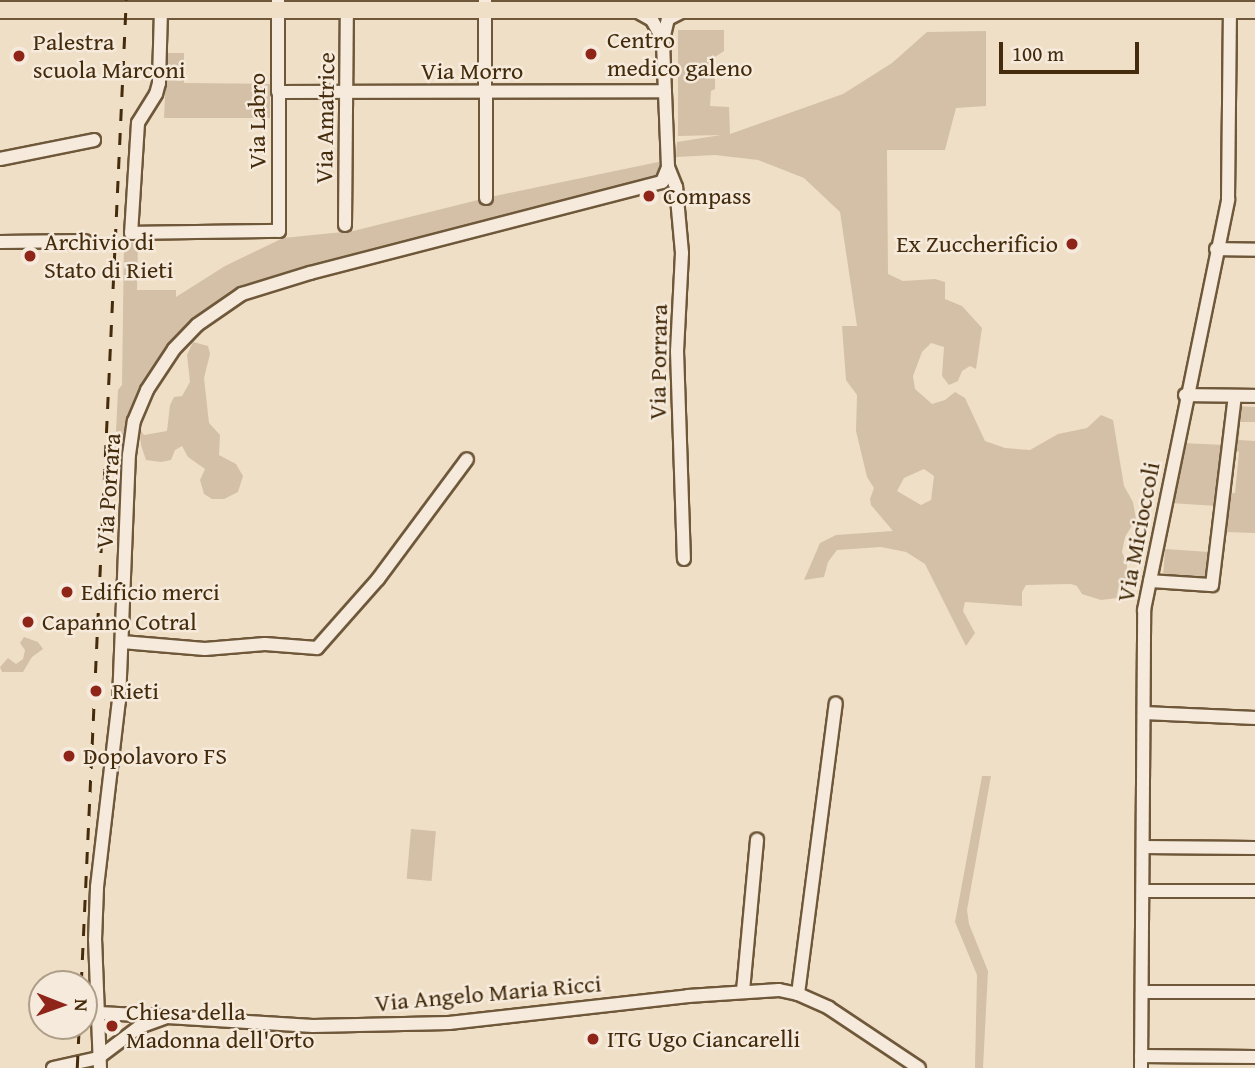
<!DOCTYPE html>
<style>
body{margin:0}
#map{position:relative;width:1255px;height:1068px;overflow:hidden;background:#f0dfc7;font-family:"Gentium Book Plus",serif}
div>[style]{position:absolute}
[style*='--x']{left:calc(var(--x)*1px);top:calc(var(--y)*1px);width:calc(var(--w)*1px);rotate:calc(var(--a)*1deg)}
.green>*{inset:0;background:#d3c0a7;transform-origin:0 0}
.roads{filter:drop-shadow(2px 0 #6f583a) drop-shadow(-2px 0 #6f583a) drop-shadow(0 2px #6f583a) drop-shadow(0 -2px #6f583a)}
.minor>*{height:12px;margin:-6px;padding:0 6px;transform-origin:6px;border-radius:6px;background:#f5eadb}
.major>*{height:16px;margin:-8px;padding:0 8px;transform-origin:8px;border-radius:8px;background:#f0dfc7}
.rail>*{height:2.5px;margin-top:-1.25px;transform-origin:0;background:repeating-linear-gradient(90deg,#442b0b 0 12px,transparent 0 24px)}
.dots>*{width:19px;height:19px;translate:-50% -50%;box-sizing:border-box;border:4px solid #f5eadb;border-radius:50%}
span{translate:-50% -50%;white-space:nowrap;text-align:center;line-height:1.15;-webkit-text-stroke:5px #f5eadb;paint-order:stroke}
.poi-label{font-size:24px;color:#442b0b}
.left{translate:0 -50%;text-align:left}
.right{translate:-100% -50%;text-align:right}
.street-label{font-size:24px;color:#442b0b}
.north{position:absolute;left:28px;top:970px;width:70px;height:70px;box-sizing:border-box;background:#f5eadb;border:2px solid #ae9e88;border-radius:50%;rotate:91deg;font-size:19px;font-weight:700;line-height:28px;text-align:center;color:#442b0b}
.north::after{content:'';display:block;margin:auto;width:24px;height:32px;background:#8f2418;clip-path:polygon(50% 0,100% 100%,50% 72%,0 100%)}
.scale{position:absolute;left:999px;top:42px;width:140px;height:32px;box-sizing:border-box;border:4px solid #442b0b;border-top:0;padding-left:9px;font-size:21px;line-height:24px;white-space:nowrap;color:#442b0b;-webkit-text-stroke:5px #f5eadb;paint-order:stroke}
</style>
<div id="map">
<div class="green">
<div style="clip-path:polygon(evenodd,678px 30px,724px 30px,724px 51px,715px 57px,715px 89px,711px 91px,710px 106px,729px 107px,730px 134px,843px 94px,892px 63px,927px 32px,986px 31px,986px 106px,956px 108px,945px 150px,887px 150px,888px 274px,903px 281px,935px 279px,945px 282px,945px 299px,962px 306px,982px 328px,976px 369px,970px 366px,962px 371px,958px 381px,949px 385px,942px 376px,944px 347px,931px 343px,922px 352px,913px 376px,915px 389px,932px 404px,945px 400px,955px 392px,965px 398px,985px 441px,1005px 448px,1030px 450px,1058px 434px,1087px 428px,1101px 415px,1113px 420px,1124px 486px,1133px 502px,1136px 519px,1125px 537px,1122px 552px,1127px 564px,1125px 597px,1101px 600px,1082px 594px,1077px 586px,1071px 584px,1026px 585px,1022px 592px,1022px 606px,965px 602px,963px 611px,975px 633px,966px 646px,925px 564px,906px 552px,881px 547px,837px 550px,828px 562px,824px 577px,804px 580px,820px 543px,836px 535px,893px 531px,871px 505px,870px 499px,874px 488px,867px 477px,856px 431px,857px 395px,846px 380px,842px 326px,857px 326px,840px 212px,804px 178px,758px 160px,715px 155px,676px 157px,677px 142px,721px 135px,678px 136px,678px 30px,924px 469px,934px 476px,931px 500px,921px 505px,897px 491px,904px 478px,924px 469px)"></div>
<div style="clip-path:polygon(167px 53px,184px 53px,184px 83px,270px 84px,270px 118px,164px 118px)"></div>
<div style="clip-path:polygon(663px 161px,664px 173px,657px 180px,271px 284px,209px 315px,147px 390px,129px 455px,120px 507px,115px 452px,118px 390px,122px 385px,124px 242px,138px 243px,137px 290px,176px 290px,176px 297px,225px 266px,283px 238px,353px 231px,490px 197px)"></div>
<div style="clip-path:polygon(193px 342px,208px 346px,210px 354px,204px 378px,209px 423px,220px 435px,219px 455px,236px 464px,243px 476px,238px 492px,224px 499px,212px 499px,204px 494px,200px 480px,205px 469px,188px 457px,182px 446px,175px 450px,171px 460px,161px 462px,146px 460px,141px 445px,139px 428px,144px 435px,167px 431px,170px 405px,174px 397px,182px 396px,190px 382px,187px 355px)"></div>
<div style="clip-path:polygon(1237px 406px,1255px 407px,1255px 422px,1240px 422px,1239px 440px,1255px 441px,1255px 533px,1225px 532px,1221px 528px,1226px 494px,1235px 493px,1239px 452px,1231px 447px)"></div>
<div style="clip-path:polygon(1182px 443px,1225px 445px,1217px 506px,1170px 503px)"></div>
<div style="left:1165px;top:549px;width:48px;height:32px;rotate:4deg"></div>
<div style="clip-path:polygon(24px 637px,38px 642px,43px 649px,32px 657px,23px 672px,2px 672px,0 667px,8px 658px,16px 664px,23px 659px,25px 650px,20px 643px)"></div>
<div style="clip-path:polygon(982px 776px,991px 776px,967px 910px,969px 924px,988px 971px,983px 1068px,975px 1068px,977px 975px,955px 922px)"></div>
<div style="left:411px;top:829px;width:25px;height:50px;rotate:5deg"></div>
</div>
<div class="roads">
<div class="minor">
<div style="--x:485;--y:0;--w:198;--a:89.7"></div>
<div style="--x:161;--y:10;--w:73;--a:91.6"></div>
<div style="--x:159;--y:83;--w:11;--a:105"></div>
<div style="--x:156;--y:94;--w:34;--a:122"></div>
<div style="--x:138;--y:123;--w:110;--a:93.6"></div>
<div style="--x:131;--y:233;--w:148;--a:-0.8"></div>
<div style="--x:279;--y:231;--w:231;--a:-90.2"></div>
<div style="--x:636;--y:11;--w:18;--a:29"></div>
<div style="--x:652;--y:20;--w:23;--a:61"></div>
<div style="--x:278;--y:92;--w:387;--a:-0.1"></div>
<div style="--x:0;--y:159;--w:96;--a:-11.4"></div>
<div style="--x:668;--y:167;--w:22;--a:68"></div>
<div style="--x:676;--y:187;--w:66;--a:84.8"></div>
<div style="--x:682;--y:253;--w:98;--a:92.9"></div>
<div style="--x:677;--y:351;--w:208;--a:88.1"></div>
<div style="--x:345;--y:225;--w:214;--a:-89.5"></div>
<div style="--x:0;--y:242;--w:85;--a:-0.7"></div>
<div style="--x:1216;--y:249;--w:39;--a:1"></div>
<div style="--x:1185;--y:395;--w:70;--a:0.8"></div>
<div style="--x:1150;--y:581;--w:62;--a:3.7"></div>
<div style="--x:1212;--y:585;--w:190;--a:-83.1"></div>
<div style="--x:122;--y:642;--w:83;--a:4.8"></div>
<div style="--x:205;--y:649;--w:60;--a:-4.8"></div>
<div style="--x:265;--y:644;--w:52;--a:4.4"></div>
<div style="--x:317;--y:648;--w:92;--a:-48.5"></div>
<div style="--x:378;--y:579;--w:149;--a:-53.4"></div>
<div style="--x:1144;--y:713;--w:111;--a:2.6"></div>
<div style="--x:1143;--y:847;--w:112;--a:0.5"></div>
<div style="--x:1143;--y:891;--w:112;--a:0"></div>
<div style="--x:743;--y:991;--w:152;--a:-84.7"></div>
<div style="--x:1142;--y:992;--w:113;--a:0"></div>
<div style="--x:798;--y:994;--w:293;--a:-82.6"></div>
<div style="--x:98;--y:1013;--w:62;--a:2.8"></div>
<div style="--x:1141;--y:1056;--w:114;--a:0.5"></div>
<div style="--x:53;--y:1068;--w:46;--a:-12.5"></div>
<div style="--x:98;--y:1058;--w:51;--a:-37.1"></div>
<div style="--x:139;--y:1027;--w:30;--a:-20"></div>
<div style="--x:167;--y:1017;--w:146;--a:3.5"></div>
<div style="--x:313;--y:1026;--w:136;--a:-1.3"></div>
<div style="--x:449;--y:1023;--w:241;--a:-6.4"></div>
<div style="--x:688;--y:996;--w:91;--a:-3.8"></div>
<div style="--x:779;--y:990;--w:19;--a:12"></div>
<div style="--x:798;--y:994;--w:34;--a:24"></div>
<div style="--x:829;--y:1008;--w:108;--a:33.7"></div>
<div style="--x:100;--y:1068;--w:128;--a:-92.2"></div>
<div style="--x:95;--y:940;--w:53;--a:-87.8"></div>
<div style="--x:97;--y:887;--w:187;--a:-83.3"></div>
<div style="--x:119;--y:701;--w:246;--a:-87.7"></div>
<div style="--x:129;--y:455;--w:34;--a:-82"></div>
<div style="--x:134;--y:421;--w:34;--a:-67"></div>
<div style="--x:147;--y:390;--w:49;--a:-56.6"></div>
<div style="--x:174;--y:349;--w:33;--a:-46"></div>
<div style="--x:197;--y:325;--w:55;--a:-34.6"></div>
<div style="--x:242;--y:294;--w:71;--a:-17.2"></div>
<div style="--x:310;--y:273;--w:364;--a:-14.5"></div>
<div style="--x:662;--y:182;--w:16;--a:-68"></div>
<div style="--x:668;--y:167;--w:127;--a:-92.3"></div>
<div style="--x:663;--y:40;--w:22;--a:-77"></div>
<div style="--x:668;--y:19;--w:16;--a:-27"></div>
<div style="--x:1141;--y:1068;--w:458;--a:-89.6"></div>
<div style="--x:1144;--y:610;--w:419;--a:-78.4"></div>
<div style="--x:1228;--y:199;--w:189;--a:-89.4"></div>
</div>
<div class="major">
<div style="--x:0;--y:10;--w:1255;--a:0"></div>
</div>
</div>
<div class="rail">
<div style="--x:81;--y:984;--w:985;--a:-87.38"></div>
<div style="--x:77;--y:1068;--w:42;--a:-87.3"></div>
</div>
<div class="dots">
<div style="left:591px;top:54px;background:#8f2418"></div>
<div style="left:19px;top:56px;background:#8f2418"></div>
<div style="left:649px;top:196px;background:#8f2418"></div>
<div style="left:1072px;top:244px;background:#8f2418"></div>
<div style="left:30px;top:256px;background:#8f2418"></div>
<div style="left:67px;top:592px;background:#8f2418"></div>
<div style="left:28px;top:622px;background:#8f2418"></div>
<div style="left:96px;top:691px;background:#8f2418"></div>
<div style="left:69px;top:756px;background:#8f2418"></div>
<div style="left:112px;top:1026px;background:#8f2418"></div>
<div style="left:593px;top:1039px;background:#8f2418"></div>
</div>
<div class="poi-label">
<span class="left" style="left:607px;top:54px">Centro<br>medico galeno</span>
<span class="left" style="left:33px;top:56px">Palestra<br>scuola Marconi</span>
<span class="left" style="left:663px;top:196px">Compass</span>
<span class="left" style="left:44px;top:256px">Archivio di<br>Stato di Rieti</span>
<span class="right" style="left:1058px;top:244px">Ex Zuccherificio</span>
<span class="left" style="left:81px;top:592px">Edificio merci</span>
<span class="left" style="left:42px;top:622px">Capanno Cotral</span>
<span class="left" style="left:112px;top:691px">Rieti</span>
<span class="left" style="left:83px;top:756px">Dopolavoro FS</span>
<span class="left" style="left:126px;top:1026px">Chiesa della<br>Madonna dell'Orto</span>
<span class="left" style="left:607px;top:1039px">ITG Ugo Ciancarelli</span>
</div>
<div class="street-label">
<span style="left:472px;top:71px">Via Morro</span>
<span style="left:325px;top:118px;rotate:-89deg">Via Amatrice</span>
<span style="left:257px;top:121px;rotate:-90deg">Via Labro</span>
<span style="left:658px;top:362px;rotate:-89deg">Via Porrara</span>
<span style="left:108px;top:491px;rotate:-86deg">Via Porrara</span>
<span style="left:1138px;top:532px;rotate:-79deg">Via Micioccoli</span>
<span style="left:488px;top:993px;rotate:-5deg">Via Angelo Maria Ricci</span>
</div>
<div class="north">N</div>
<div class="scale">100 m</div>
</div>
